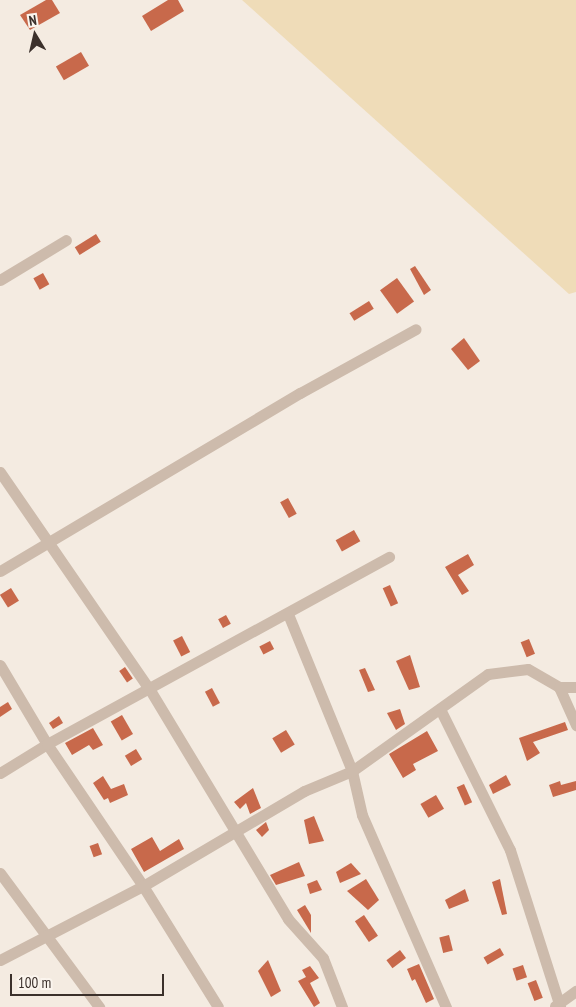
<!DOCTYPE html>
<style>
body{margin:0}
#map{position:relative;width:576px;height:1007px;overflow:hidden;background:#f4ebe1;font-family:"PT Sans Narrow",sans-serif}
div>[style]{position:absolute}
[style*='--x']{left:calc(var(--x)*1px);top:calc(var(--y)*1px);width:calc(var(--w)*1px);rotate:calc(var(--a)*1deg)}
.sand>*{inset:0;background:#efdcb8}
.building>*{inset:0;background:#c8694b;transform-origin:0 0}
.minor>*{height:11px;margin:-5.5px;padding:0 5.5px;transform-origin:5.5px;border-radius:5.5px;background:#cdbbac}
span{translate:-50% -50%;white-space:nowrap;text-align:center;line-height:1.15;-webkit-text-stroke:4.5px #fbf5ee;paint-order:stroke}
.north{position:absolute;left:10px;top:10px;width:50px;height:50px;-webkit-text-stroke:4px #fbf5ee;paint-order:stroke;rotate:351deg;font-size:14px;font-weight:700;line-height:20px;text-align:center;color:#3b302b}
.north::after{content:'';display:block;margin:auto;width:18px;height:22px;background:#3b302b;clip-path:polygon(50% 0,100% 100%,50% 72%,0 100%)}
.scale{position:absolute;left:10px;top:974px;width:154px;height:22px;box-sizing:border-box;border:2px solid #3b302b;border-top:0;padding-left:6px;font-size:15px;line-height:18px;white-space:nowrap;color:#3b302b;-webkit-text-stroke:4px #fbf5ee;paint-order:stroke}
</style>
<div id="map">
<div class="sand">
<div style="clip-path:polygon(242px 0,576px 0,576px 292px,569px 294px)"></div>
</div>
<div class="building">
<div style="clip-path:polygon(46px 0,52px 0,60px 13px,30px 30px,20px 15px)"></div>
<div style="clip-path:polygon(168px 0,178px 0,184px 11px,151px 31px,142px 16px)"></div>
<div style="left:81px;top:52px;width:16px;height:29px;rotate:60deg"></div>
<div style="left:96px;top:234px;width:9px;height:25px;rotate:58deg"></div>
<div style="clip-path:polygon(415px 266px,431px 290px,424px 295px,410px 269px)"></div>
<div style="left:43px;top:273px;width:13px;height:11px;rotate:61deg"></div>
<div style="left:397px;top:278px;width:29px;height:21px;rotate:54deg"></div>
<div style="left:369px;top:301px;width:9px;height:23px;rotate:58deg"></div>
<div style="clip-path:polygon(464px 338px,480px 361px,468px 370px,451px 349px)"></div>
<div style="left:288px;top:498px;width:18px;height:9px;rotate:61deg"></div>
<div style="left:354px;top:530px;width:13px;height:21px;rotate:61deg"></div>
<div style="clip-path:polygon(468px 554px,474px 565px,458px 575px,469px 591px,462px 595px,445px 567px)"></div>
<div style="left:390px;top:585px;width:20px;height:8px;rotate:66deg"></div>
<div style="left:11px;top:588px;width:15px;height:13px;rotate:58deg"></div>
<div style="left:226px;top:615px;width:10px;height:9px;rotate:61deg"></div>
<div style="left:182px;top:636px;width:18px;height:10px;rotate:63deg"></div>
<div style="left:529px;top:639px;width:16px;height:9px;rotate:68deg"></div>
<div style="left:270px;top:641px;width:9px;height:12px;rotate:63deg"></div>
<div style="clip-path:polygon(410px 655px,420px 687px,409px 690px,396px 661px)"></div>
<div style="left:125px;top:667px;width:14px;height:7px;rotate:56deg"></div>
<div style="clip-path:polygon(365px 668px,375px 690px,368px 692px,359px 670px)"></div>
<div style="left:212px;top:688px;width:17px;height:8px;rotate:62deg"></div>
<div style="clip-path:polygon(8px 702px,12px 709px,0 717px,0 707px)"></div>
<div style="clip-path:polygon(400px 709px,405px 724px,396px 730px,387px 713px)"></div>
<div style="left:122px;top:715px;width:22px;height:13px;rotate:60deg"></div>
<div style="clip-path:polygon(59px 716px,63px 723px,53px 729px,49px 723px)"></div>
<div style="clip-path:polygon(565px 722px,568px 730px,533px 742px,540px 753px,527px 761px,519px 738px)"></div>
<div style="clip-path:polygon(93px 728px,103px 745px,93px 750px,89px 745px,72px 755px,65px 743px)"></div>
<div style="left:286px;top:730px;width:17px;height:16px;rotate:59deg"></div>
<div style="clip-path:polygon(427px 731px,438px 751px,413px 764px,416px 770px,403px 778px,389px 754px)"></div>
<div style="left:136px;top:749px;width:12px;height:13px;rotate:59deg"></div>
<div style="clip-path:polygon(506px 775px,511px 785px,493px 794px,489px 785px)"></div>
<div style="clip-path:polygon(103px 776px,111px 789px,124px 784px,128px 795px,110px 803px,108px 798px,104px 800px,93px 783px)"></div>
<div style="clip-path:polygon(560px 781px,561px 785px,576px 781px,576px 790px,553px 797px,549px 785px)"></div>
<div style="left:464px;top:784px;width:20px;height:8px;rotate:66deg"></div>
<div style="clip-path:polygon(253px 788px,261px 808px,250px 814px,246px 803px,240px 809px,234px 802px)"></div>
<div style="left:436px;top:795px;width:16px;height:18px;rotate:60deg"></div>
<div style="clip-path:polygon(314px 816px,324px 841px,309px 844px,304px 820px)"></div>
<div style="clip-path:polygon(266px 822px,269px 830px,262px 837px,256px 830px)"></div>
<div style="clip-path:polygon(152px 837px,160px 851px,179px 839px,184px 849px,144px 872px,131px 849px)"></div>
<div style="left:98px;top:843px;width:12px;height:9px;rotate:70deg"></div>
<div style="clip-path:polygon(299px 862px,305px 876px,276px 885px,270px 875px)"></div>
<div style="clip-path:polygon(351px 863px,361px 874px,340px 883px,336px 872px)"></div>
<div style="clip-path:polygon(366px 879px,379px 900px,368px 910px,347px 891px)"></div>
<div style="clip-path:polygon(500px 879px,507px 914px,502px 915px,492px 882px)"></div>
<div style="clip-path:polygon(317px 880px,322px 890px,310px 894px,307px 884px)"></div>
<div style="clip-path:polygon(465px 889px,469px 901px,449px 909px,445px 900px)"></div>
<div style="clip-path:polygon(305px 905px,311px 915px,311px 933px,297px 910px)"></div>
<div style="left:364px;top:915px;width:25px;height:11px;rotate:56deg"></div>
<div style="left:449px;top:935px;width:16px;height:10px;rotate:76deg"></div>
<div style="left:500px;top:948px;width:8px;height:19px;rotate:60deg"></div>
<div style="left:400px;top:950px;width:10px;height:17px;rotate:53deg"></div>
<div style="clip-path:polygon(268px 960px,281px 991px,271px 997px,258px 971px)"></div>
<div style="clip-path:polygon(419px 964px,434px 999px,426px 1003px,415px 979px,412px 981px,407px 969px)"></div>
<div style="left:523px;top:965px;width:13px;height:11px;rotate:72deg"></div>
<div style="clip-path:polygon(310px 966px,319px 978px,310px 983px,320px 1003px,314px 1007px,298px 981px,306px 977px,302px 970px)"></div>
<div style="left:536px;top:980px;width:19px;height:9px;rotate:69deg"></div>
</div>
<div class="minor">
<div style="--x:0;--y:280;--w:77;--a:-31.2"></div>
<div style="--x:0;--y:472;--w:265;--a:55.5"></div>
<div style="--x:150;--y:690;--w:267;--a:58.9"></div>
<div style="--x:288;--y:919;--w:52;--a:48.1"></div>
<div style="--x:323;--y:958;--w:53;--a:68.8"></div>
<div style="--x:0;--y:571;--w:349;--a:-30.7"></div>
<div style="--x:300;--y:393;--w:132;--a:-28.9"></div>
<div style="--x:288;--y:614;--w:170;--a:67.8"></div>
<div style="--x:352;--y:771;--w:45;--a:77.2"></div>
<div style="--x:362;--y:815;--w:210;--a:66.4"></div>
<div style="--x:0;--y:665;--w:92;--a:59.3"></div>
<div style="--x:47;--y:744;--w:171;--a:55.9"></div>
<div style="--x:143;--y:886;--w:142;--a:58.2"></div>
<div style="--x:559;--y:687;--w:42;--a:65.9"></div>
<div style="--x:440;--y:709;--w:157;--a:63.6"></div>
<div style="--x:510;--y:850;--w:165;--a:72.3"></div>
<div style="--x:0;--y:773;--w:55;--a:-31.7"></div>
<div style="--x:47;--y:744;--w:390;--a:-28.7"></div>
<div style="--x:0;--y:873;--w:167;--a:53.5"></div>
<div style="--x:0;--y:960;--w:161;--a:-27.4"></div>
<div style="--x:143;--y:886;--w:187;--a:-30.5"></div>
<div style="--x:304;--y:791;--w:52;--a:-22.6"></div>
<div style="--x:352;--y:771;--w:167;--a:-35.5"></div>
<div style="--x:488;--y:674;--w:40;--a:-7.1"></div>
<div style="--x:528;--y:669;--w:36;--a:30"></div>
<div style="--x:559;--y:687;--w:17;--a:0"></div>
<div style="--x:555;--y:1006;--w:26;--a:-36"></div>
</div>
<div class="north">N</div>
<div class="scale">100 m</div>
</div>
